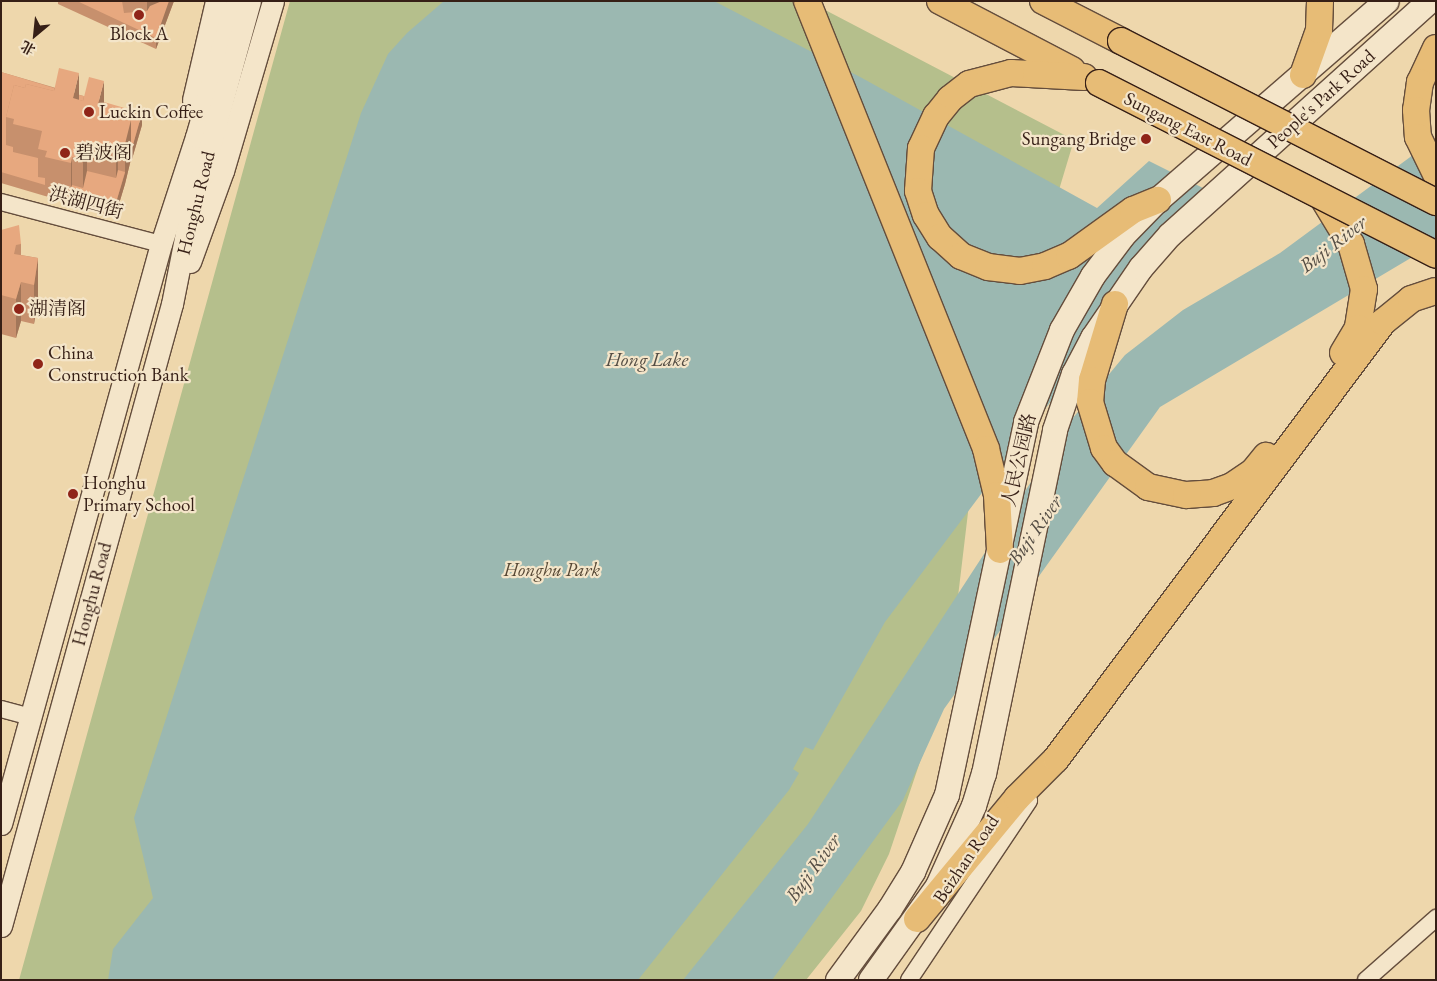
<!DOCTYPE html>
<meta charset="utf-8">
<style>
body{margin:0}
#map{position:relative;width:1437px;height:981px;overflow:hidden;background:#eed7ac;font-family:"EB Garamond","Noto Serif SC",serif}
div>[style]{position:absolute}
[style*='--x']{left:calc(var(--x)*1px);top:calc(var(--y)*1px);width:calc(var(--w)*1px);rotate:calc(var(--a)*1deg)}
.green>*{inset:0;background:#b5bf8c}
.water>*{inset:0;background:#9bb8b1}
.roads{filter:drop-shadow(1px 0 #644d3c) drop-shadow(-1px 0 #644d3c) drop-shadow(0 1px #644d3c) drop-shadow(0 -1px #644d3c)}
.minor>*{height:16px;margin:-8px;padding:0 8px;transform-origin:8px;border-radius:8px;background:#f4e5c9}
.tertiary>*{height:21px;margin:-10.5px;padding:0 10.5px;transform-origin:10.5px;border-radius:10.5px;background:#f4e5c9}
.secondary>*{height:24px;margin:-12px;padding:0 12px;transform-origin:12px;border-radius:12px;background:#f4e5c9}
.primary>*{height:26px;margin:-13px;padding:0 13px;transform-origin:13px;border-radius:13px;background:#e7bc76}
.bridges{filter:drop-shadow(1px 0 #361f16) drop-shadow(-1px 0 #361f16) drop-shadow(0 1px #361f16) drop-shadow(0 -1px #361f16)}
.primary-bridge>*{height:26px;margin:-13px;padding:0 13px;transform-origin:13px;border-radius:13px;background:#e7bc76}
.wall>*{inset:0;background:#c7906d}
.shaded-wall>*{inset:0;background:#a27659}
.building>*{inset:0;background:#e7a87f}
.dots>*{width:14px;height:14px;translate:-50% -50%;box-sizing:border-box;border:2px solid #f4e5c9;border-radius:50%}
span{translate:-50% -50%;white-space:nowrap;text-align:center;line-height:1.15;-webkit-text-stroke:4.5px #f4e5c9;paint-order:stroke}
.poi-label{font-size:19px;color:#361f16}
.left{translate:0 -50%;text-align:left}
.right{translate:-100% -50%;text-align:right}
.street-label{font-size:19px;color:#361f16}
.park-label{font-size:19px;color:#564734;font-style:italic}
.water-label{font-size:20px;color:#544d44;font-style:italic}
.frame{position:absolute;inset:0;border:2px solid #361f16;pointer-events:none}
.north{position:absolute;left:10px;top:10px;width:50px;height:50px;-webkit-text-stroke:4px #f4e5c9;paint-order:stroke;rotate:208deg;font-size:14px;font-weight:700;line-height:20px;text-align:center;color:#361f16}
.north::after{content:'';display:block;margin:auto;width:18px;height:22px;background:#361f16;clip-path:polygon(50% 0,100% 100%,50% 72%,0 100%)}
</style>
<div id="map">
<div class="green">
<div style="clip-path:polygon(290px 1px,808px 1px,1074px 140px,972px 479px,957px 605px,929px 735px,889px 854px,861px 911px,806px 980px,19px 980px)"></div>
</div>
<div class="water">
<div style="clip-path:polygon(444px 1px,714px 1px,862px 78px,1097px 208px,1149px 161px,1205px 189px,1151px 268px,885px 622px,813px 750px,805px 747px,793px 769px,799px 773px,789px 790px,638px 980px,108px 980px,113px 949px,153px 898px,134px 818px,361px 113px,388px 54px,407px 33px)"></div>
<div style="clip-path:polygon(1436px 138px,1436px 243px,1160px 407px,944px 709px,903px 800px,772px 980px,683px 980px,808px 824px,1072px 419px,1125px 355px,1183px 310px,1280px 253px)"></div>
</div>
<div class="roads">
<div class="minor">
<div style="--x:1;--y:202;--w:165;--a:14.7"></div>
<div style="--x:1;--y:709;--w:31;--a:15"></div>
<div style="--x:909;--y:980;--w:216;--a:-56.2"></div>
<div style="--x:1366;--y:980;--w:94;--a:-41.5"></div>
</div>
<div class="tertiary">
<div style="--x:193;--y:100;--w:102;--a:-76.9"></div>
<div style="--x:190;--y:262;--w:97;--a:-70.1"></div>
<div style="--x:223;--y:171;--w:177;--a:-73.6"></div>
<div style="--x:1;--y:824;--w:602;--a:-74.58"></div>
<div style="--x:161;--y:244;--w:113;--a:-71.9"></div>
<div style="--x:196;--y:137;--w:133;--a:-73.9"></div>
<div style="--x:1;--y:926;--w:645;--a:-74.63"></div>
<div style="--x:172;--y:304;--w:72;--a:-78.8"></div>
<div style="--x:186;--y:233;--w:241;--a:-74.6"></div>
</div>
<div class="secondary">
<div style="--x:838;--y:980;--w:88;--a:-53.8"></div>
<div style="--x:890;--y:909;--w:44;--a:-58.1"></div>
<div style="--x:913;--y:872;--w:84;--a:-66.2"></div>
<div style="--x:947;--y:795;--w:381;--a:-78"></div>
<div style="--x:1026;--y:422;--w:99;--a:-68.6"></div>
<div style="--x:1062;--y:330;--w:62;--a:-60.1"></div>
<div style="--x:1093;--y:276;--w:50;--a:-53.1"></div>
<div style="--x:1123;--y:236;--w:50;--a:-45.8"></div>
<div style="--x:1158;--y:200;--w:303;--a:-41"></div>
<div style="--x:871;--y:980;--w:115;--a:-54.5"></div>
<div style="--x:938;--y:886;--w:88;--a:-65.8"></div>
<div style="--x:974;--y:806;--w:34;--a:-73"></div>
<div style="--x:984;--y:774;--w:351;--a:-78.3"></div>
<div style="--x:1055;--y:430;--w:59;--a:-71.3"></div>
<div style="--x:1074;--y:374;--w:41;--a:-62.2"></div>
<div style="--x:1093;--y:338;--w:85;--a:-55.6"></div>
<div style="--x:1141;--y:268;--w:44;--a:-48.7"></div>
<div style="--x:1170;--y:235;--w:350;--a:-42"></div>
</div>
<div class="primary">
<div style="--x:807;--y:1;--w:482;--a:68.2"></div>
<div style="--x:986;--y:449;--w:47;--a:76.6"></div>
<div style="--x:997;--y:495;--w:55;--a:86.9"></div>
<div style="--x:940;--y:1;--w:149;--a:27.6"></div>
<div style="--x:1043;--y:1;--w:88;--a:27.1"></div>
<div style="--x:1436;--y:48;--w:38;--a:115"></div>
<div style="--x:1420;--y:82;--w:28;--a:98"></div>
<div style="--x:1416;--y:110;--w:27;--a:86"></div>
<div style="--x:1418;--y:137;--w:41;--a:64.1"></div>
<div style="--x:1303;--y:75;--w:48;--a:-70.4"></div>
<div style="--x:1319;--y:30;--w:29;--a:-88"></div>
<div style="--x:1084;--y:77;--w:73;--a:-176.9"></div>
<div style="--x:1011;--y:73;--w:43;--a:165.3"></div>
<div style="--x:969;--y:84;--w:24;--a:142"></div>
<div style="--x:950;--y:99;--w:22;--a:129"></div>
<div style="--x:936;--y:116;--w:35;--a:115"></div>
<div style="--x:921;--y:148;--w:43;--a:94"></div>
<div style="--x:918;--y:191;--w:25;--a:72"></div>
<div style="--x:926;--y:215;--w:26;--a:58"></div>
<div style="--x:940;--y:237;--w:28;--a:42"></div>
<div style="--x:961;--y:256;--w:29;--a:22"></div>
<div style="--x:988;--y:267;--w:32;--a:7"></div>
<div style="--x:1020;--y:271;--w:25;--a:-11"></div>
<div style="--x:1045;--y:266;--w:26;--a:-23"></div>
<div style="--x:1069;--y:256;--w:79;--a:-35.7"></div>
<div style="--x:1133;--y:210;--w:27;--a:-22"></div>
<div style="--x:1323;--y:198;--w:54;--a:58.7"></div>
<div style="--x:1351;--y:244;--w:47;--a:73.9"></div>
<div style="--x:1364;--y:289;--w:39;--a:99"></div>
<div style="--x:1358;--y:328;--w:29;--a:121"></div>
<div style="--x:1115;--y:304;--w:79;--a:106.8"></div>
<div style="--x:1092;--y:380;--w:22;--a:95"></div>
<div style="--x:1090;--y:402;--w:48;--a:73.1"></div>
<div style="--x:1104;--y:448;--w:19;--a:54"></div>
<div style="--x:1115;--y:463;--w:41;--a:36"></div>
<div style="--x:1148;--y:487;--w:39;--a:12"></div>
<div style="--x:1186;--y:495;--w:27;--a:-4"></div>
<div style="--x:1213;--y:493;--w:20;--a:-20"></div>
<div style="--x:1232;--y:486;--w:25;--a:-34"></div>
<div style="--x:1253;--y:472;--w:21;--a:-51"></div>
<div style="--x:917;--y:919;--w:157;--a:-50.4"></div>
<div style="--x:1017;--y:798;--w:55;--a:-45"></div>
<div style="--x:1056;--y:759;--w:546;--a:-53.19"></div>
<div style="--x:1383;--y:322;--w:36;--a:-39"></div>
<div style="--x:1411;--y:299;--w:26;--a:-18"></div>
</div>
</div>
<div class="bridges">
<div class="primary-bridge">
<div style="--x:1121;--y:41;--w:354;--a:27.1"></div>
<div style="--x:1099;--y:83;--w:378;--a:27"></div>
</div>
</div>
<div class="wall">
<div style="clip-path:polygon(58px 1px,174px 1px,156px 49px,58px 4px)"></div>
<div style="clip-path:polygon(1px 72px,104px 102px,142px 125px,132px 159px,131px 159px,125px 184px,115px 217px,70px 204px,70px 202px,45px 196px,1px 183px)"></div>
<div style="clip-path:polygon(1px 230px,21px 244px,21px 255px,38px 258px,38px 297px,34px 324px,21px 321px,16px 338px,1px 334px)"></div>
</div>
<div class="shaded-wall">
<div style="clip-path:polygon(147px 1px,174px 1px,156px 49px,156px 38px,147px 22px)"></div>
<div style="clip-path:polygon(79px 73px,79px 113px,73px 98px)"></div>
<div style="clip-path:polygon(104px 81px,104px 120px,98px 104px)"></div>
<div style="clip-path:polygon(125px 111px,131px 120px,131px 159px,125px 184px,115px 217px,115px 206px,125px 173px,125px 144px,123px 118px)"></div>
<div style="clip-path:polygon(142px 113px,142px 125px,132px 159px,132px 148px)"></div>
<div style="clip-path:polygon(118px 142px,118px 182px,116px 189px,116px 150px)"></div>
<div style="clip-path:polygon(87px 143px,87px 182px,83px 196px,83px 160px)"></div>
<div style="clip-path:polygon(72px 157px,72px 193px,71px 193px,71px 163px)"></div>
<div style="clip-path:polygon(38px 258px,38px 297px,34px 324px,34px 285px)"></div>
<div style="clip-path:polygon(21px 282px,21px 321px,16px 338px,16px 299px)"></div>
</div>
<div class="building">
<div style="clip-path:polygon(77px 1px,122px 1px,124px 13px,147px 11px,150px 6px,162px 1px,169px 1px,156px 38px)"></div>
<div style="clip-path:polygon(59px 68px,79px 73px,73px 98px,83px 101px,89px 77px,104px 81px,98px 104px,125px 111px,123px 118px,131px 120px,125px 144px,118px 142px,116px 150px,87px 143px,83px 160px,72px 157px,71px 163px,45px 157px,47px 151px,38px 149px,42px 131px,13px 124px,14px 119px,6px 117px,14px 85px,25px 88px,26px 84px,54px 91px)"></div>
<div style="clip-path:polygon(1px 72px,54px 88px,54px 91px,26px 84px,25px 88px,14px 85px,6px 117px,6px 145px,13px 147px,13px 152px,38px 158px,38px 177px,45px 178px,45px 185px,1px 172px)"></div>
<div style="clip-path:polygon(79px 95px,84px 96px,83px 101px,79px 100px)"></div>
<div style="clip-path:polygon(104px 102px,142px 113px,132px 148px,131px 148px,131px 120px,125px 118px,125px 111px,104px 106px)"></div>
<div style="clip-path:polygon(118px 170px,125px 172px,115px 206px,70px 192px,72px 185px,83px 188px,87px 171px,116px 178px)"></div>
<div style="clip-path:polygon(19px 225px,21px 244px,16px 245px,14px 254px,38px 258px,34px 285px,21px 282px,16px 299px,1px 295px,1px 230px)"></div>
</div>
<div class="dots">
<div style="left:139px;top:15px;background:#8f2418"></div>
<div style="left:89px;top:112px;background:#8f2418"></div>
<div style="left:1146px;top:139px;background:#8f2418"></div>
<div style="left:65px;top:153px;background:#8f2418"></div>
<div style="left:19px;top:309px;background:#8f2418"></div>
<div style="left:38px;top:364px;background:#8f2418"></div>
<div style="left:73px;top:494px;background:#8f2418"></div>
</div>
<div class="poi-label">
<span style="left:139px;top:34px">Block A</span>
<span class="left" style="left:99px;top:112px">Luckin Coffee</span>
<span class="right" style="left:1136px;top:139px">Sungang Bridge</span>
<span class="left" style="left:75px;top:153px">碧波阁</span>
<span class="left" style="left:29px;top:309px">湖清阁</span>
<span class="left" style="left:48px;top:364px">China<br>Construction Bank</span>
<span class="left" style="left:83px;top:494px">Honghu<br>Primary School</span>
</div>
<div class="street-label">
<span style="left:1321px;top:99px;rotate:-42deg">People's Park Road</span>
<span style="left:1188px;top:129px;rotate:27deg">Sungang East Road</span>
<span style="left:86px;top:203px;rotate:15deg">洪湖四街</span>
<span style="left:196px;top:203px;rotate:-76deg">Honghu Road</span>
<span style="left:1019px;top:460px;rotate:-77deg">人民公园路</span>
<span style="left:92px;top:594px;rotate:-75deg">Honghu Road</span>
<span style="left:966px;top:859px;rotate:-56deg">Beizhan Road</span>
</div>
<div class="park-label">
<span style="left:552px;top:570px">Honghu Park</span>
</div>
<div class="water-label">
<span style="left:1333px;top:244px;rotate:-38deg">Buji River</span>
<span style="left:647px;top:359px">Hong Lake</span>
<span style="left:1035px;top:530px;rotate:-55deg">Buji River</span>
<span style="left:813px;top:868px;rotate:-54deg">Buji River</span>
</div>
<div class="frame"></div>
<div class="north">北</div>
</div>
